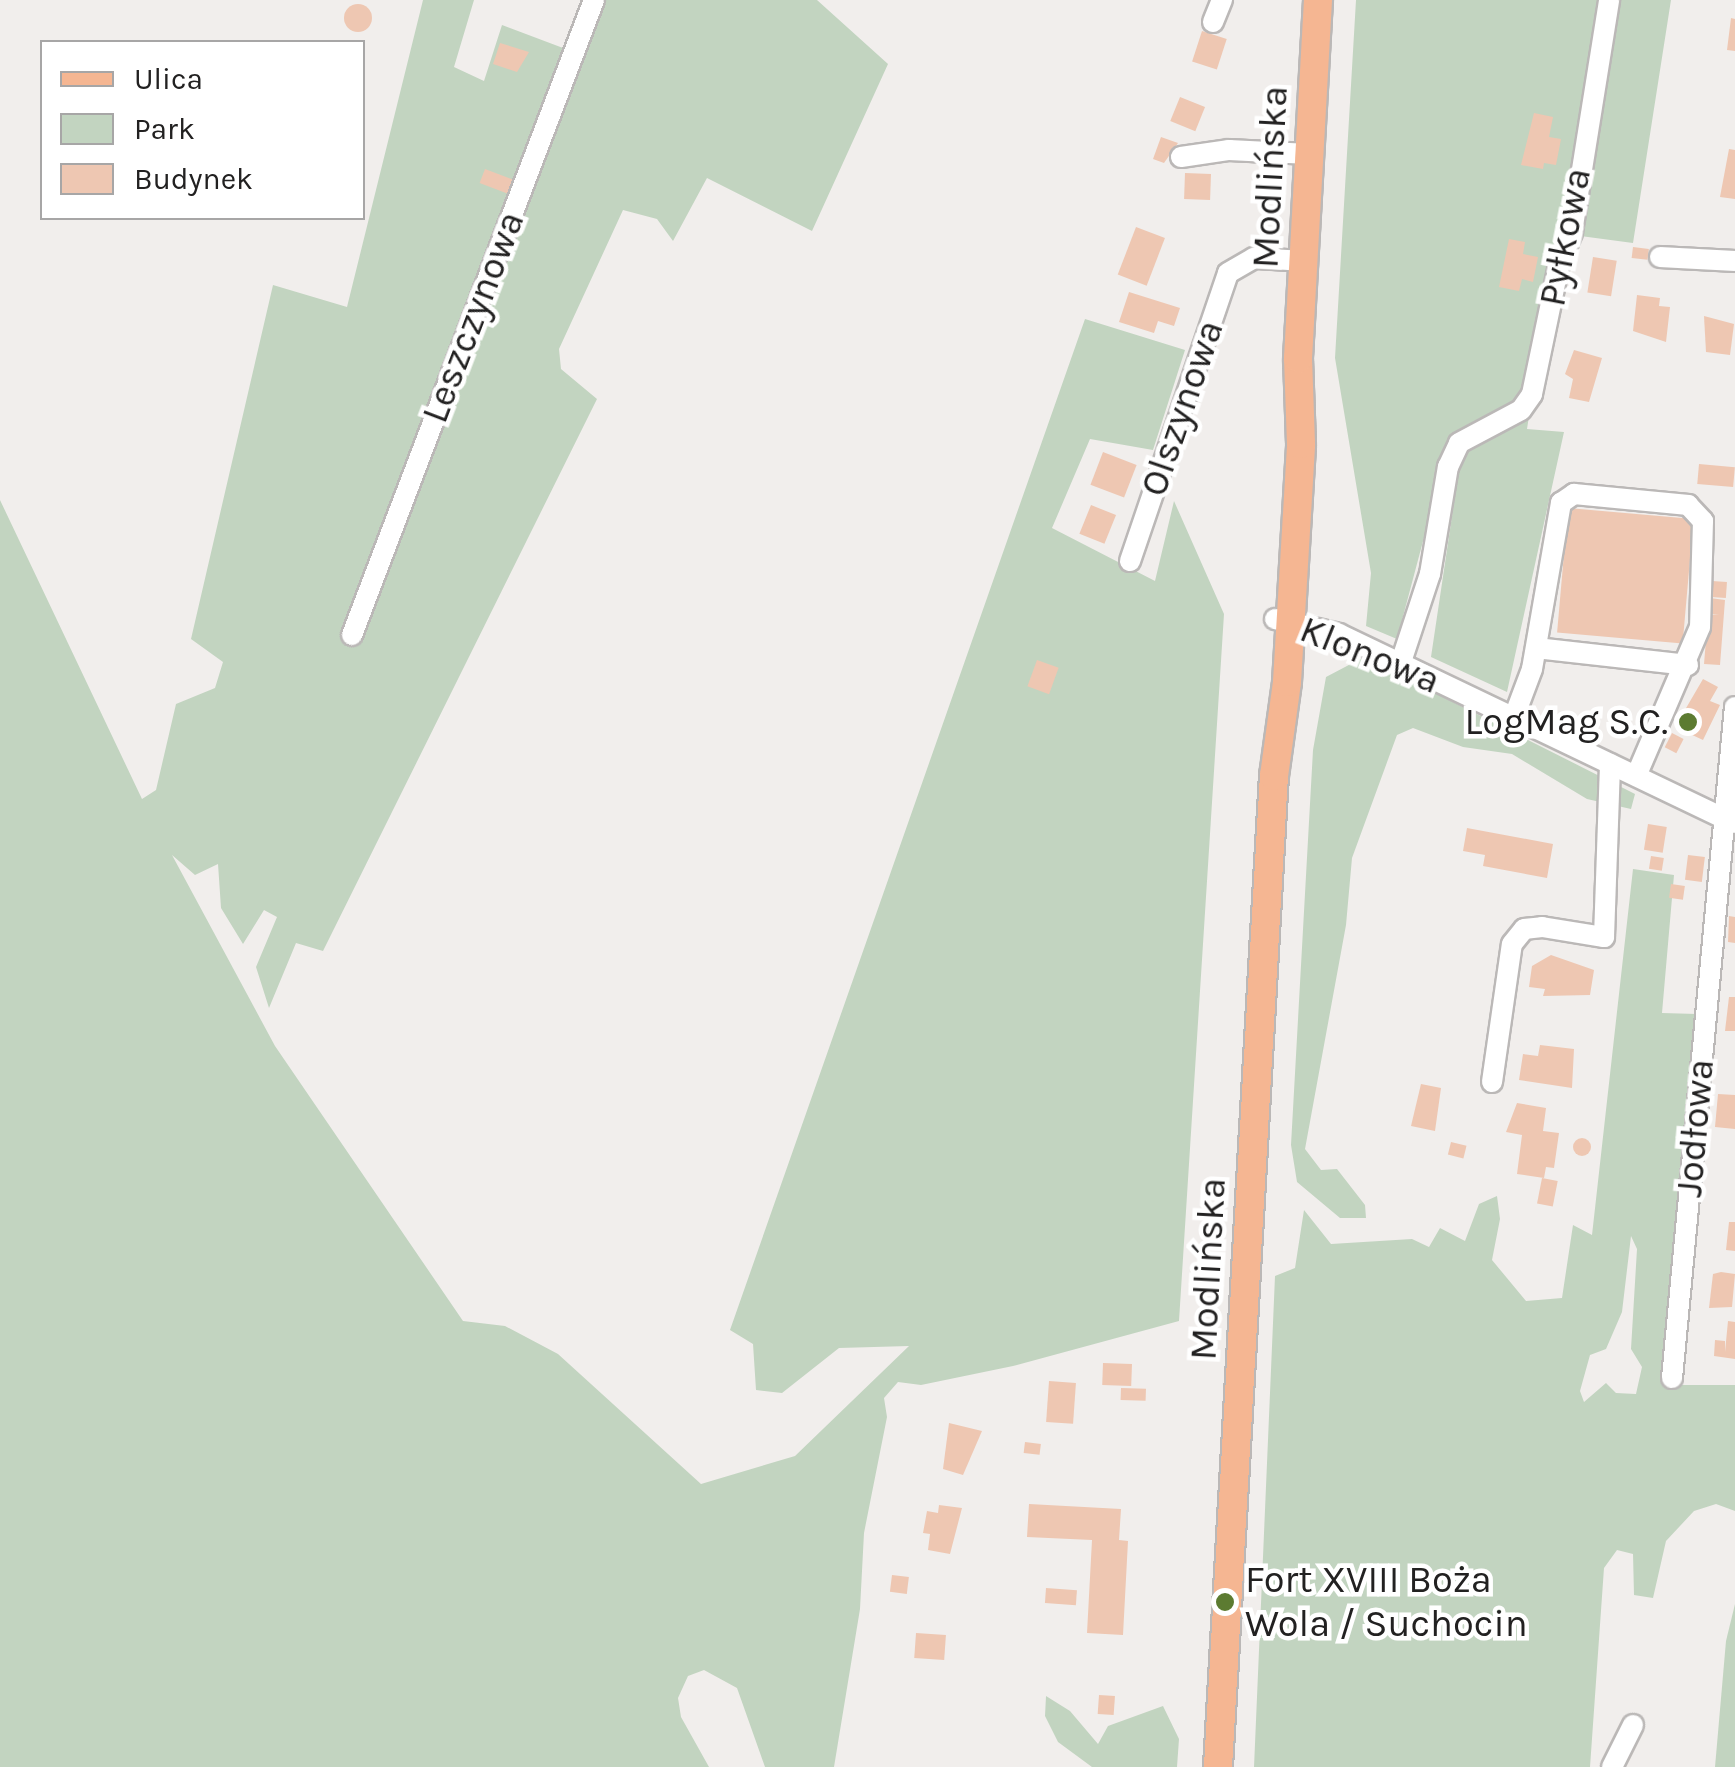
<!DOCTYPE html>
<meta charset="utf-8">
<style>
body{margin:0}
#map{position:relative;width:1735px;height:1767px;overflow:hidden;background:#f1eeec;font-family:Karla,sans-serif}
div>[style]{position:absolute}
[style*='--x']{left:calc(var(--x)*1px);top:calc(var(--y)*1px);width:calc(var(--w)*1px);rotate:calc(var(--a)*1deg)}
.green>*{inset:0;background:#c2d4c0}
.building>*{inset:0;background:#eec7b2;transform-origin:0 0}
.round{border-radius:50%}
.roads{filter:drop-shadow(2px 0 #bbb8b7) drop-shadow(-2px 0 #bbb8b7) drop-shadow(0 2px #bbb8b7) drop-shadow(0 -2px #bbb8b7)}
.minor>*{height:20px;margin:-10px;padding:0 10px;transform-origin:10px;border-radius:10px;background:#fff}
.major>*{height:28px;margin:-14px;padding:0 14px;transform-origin:14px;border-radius:14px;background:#f5b692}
.dots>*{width:28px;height:28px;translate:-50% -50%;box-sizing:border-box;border:5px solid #fff;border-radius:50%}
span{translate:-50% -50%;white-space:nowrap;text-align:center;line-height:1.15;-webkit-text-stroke:9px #fff;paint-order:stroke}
.street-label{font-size:38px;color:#222121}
.poi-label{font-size:38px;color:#222121}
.right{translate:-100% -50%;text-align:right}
.left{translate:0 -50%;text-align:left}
.legend{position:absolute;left:40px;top:40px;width:325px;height:180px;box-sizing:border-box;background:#fff;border:2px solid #a7a6a6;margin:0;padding:12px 18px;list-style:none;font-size:30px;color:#222121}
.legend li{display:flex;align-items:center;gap:20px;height:50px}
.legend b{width:50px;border:2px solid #a7a6a6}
</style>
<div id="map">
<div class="green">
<div style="clip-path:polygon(423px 0,474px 0,454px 67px,484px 81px,502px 25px,571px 51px,592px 0,817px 0,888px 64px,812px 231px,707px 178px,673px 241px,657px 219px,623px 210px,559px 349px,561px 369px,597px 399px,323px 951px,296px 943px,269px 1008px,256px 967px,277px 917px,264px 910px,243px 944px,221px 908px,218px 864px,195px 875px,172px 855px,275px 1046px,463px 1321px,505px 1326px,558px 1354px,701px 1484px,795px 1456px,909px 1346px,839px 1348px,782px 1393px,756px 1390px,753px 1344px,730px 1330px,1085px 319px,1185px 350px,1153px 450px,1090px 439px,1052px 528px,1155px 581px,1174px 501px,1224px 614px,1179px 1321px,1013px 1366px,921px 1385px,898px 1382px,884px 1398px,887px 1417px,864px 1533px,860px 1609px,834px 1767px,765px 1767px,737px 1688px,704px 1670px,688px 1676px,678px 1698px,681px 1717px,709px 1767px,0 1767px,0 500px,142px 799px,156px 790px,176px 704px,215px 688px,223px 662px,191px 639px,273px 285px,347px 307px)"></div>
<div style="clip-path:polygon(1356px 0,1671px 0,1633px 243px,1558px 233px,1527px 429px,1564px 432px,1507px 692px,1431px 657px,1455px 496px,1447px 451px,1397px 639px,1366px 626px,1371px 573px,1335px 358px)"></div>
<div style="clip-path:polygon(1364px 657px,1635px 794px,1631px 809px,1587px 799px,1512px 754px,1463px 747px,1413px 728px,1397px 735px,1352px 858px,1346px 925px,1305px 1149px,1321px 1170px,1337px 1169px,1365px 1205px,1366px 1218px,1340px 1218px,1297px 1182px,1291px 1145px,1313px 750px,1326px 677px)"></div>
<div style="clip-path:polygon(evenodd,1633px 869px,1674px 875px,1662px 1013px,1697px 1014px,1663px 1385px,1735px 1385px,1735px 1511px,1716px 1504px,1694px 1511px,1666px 1541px,1653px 1598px,1634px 1595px,1633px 1554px,1617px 1550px,1604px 1568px,1590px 1767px,1254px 1767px,1275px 1276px,1295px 1268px,1304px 1210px,1331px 1244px,1412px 1239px,1429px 1247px,1440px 1228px,1465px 1241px,1479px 1204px,1497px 1196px,1500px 1219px,1492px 1260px,1526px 1301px,1562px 1298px,1573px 1225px,1592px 1235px,1633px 869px,1631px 1236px,1637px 1249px,1631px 1349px,1642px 1367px,1636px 1394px,1616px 1393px,1606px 1383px,1584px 1402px,1580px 1391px,1590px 1355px,1606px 1349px,1622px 1312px,1631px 1236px)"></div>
<div style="clip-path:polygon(1735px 1604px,1735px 1767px,1715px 1767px,1726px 1641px)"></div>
<div style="clip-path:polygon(1046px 1696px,1070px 1711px,1098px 1744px,1108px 1726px,1163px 1706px,1179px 1739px,1177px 1767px,1092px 1767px,1058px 1742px,1045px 1716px)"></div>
</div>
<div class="building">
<div class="round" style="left:344px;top:4px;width:28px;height:28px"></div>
<div style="clip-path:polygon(1731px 18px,1735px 19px,1735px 51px,1727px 50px)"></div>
<div style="left:1202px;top:31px;width:26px;height:32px;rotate:18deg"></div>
<div style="clip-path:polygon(500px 43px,529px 52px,517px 72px,493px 64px)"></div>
<div style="left:1180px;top:97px;width:27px;height:26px;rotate:22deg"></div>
<div style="clip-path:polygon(1534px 113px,1553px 117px,1549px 137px,1561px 139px,1556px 165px,1544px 163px,1543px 169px,1521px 165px)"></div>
<div style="clip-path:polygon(1161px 137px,1178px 143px,1164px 163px,1153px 159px)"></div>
<div style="clip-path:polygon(1729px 149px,1735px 150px,1735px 199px,1720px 197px)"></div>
<div style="left:485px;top:169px;width:31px;height:15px;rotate:21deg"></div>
<div style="left:1185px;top:173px;width:26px;height:26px;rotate:2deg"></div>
<div style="left:1136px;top:227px;width:31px;height:51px;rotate:21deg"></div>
<div style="clip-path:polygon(1509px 239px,1525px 242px,1523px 254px,1538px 257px,1533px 282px,1522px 279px,1519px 291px,1499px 287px)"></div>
<div style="left:1633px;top:247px;width:16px;height:11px;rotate:7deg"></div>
<div style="left:1593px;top:257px;width:24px;height:36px;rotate:9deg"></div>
<div style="clip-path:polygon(1129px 292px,1180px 308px,1174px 326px,1158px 321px,1154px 333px,1119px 322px)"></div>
<div style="clip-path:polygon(1637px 295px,1660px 298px,1659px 306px,1670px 307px,1666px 342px,1633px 331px)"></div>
<div style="clip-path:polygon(1704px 316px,1734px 324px,1730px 355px,1706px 352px)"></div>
<div style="clip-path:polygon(1574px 350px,1602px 358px,1589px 402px,1569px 398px,1573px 379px,1565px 374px)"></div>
<div style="left:1103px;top:452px;width:36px;height:35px;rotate:21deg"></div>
<div style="left:1699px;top:464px;width:36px;height:20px;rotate:5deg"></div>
<div style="left:1091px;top:505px;width:27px;height:31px;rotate:22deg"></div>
<div style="left:1568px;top:508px;width:126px;height:125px;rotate:5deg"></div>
<div style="left:1712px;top:581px;width:15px;height:16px;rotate:4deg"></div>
<div style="clip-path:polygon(1710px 598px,1725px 600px,1720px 665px,1704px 664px,1708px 615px,1719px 615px,1708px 614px)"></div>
<div style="left:1037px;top:660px;width:23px;height:28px;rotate:20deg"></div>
<div style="clip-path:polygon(1703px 679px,1718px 687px,1710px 701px,1720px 705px,1703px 740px,1675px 727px)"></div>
<div style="left:1672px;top:733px;width:13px;height:16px;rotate:27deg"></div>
<div style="left:1648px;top:824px;width:19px;height:26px;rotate:9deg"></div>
<div style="clip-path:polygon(1467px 828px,1553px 844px,1547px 878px,1483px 866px,1485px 855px,1463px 851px)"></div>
<div style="left:1688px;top:855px;width:17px;height:25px;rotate:7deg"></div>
<div style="left:1651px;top:856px;width:13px;height:13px;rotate:9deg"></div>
<div style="left:1671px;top:884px;width:14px;height:14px;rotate:8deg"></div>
<div style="clip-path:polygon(1729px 916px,1735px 917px,1735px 943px,1728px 942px)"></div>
<div style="clip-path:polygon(1551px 955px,1594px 970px,1590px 995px,1543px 996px,1545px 989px,1529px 987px,1532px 966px)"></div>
<div style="clip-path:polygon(1729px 997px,1735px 997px,1735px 1031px,1725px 1031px)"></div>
<div style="clip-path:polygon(1540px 1045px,1574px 1049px,1572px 1088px,1519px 1080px,1523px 1054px,1538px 1056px)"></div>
<div style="clip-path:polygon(1421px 1084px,1441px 1088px,1435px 1131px,1411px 1126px)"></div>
<div style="clip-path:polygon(1718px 1094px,1735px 1095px,1735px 1129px,1715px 1127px)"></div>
<div style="clip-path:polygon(1517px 1103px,1546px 1108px,1543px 1131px,1559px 1133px,1554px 1168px,1546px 1167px,1544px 1178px,1517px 1174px,1522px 1135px,1506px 1132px)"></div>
<div class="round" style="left:1573px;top:1138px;width:18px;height:18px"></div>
<div style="left:1451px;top:1142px;width:16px;height:13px;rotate:14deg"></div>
<div style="left:1542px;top:1178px;width:16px;height:26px;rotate:11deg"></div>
<div style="clip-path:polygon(1729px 1222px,1735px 1222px,1735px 1251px,1726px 1250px)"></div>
<div style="clip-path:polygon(1721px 1272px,1735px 1274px,1732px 1307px,1709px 1308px,1713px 1274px)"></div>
<div style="clip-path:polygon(1728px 1321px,1735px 1322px,1735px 1359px,1714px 1356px,1715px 1340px,1725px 1341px,1725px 1352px)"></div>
<div style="left:1103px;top:1363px;width:29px;height:22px;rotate:2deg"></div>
<div style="left:1049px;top:1381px;width:27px;height:41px;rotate:4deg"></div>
<div style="left:1121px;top:1388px;width:25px;height:12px;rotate:2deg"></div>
<div style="clip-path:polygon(949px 1423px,982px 1431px,963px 1475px,943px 1469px)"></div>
<div style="left:1025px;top:1442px;width:16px;height:11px;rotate:7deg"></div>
<div style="clip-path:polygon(1029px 1504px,1121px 1509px,1119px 1540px,1128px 1541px,1123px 1635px,1087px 1633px,1092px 1540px,1027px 1537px)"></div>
<div style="clip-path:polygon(939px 1505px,962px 1508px,950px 1554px,928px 1550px,930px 1534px,923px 1533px,927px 1511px,938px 1513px)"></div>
<div style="left:892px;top:1575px;width:17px;height:17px;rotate:7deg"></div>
<div style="left:1046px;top:1588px;width:31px;height:15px;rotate:4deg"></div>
<div style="left:916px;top:1633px;width:30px;height:25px;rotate:4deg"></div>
<div style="left:1099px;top:1695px;width:16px;height:19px;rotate:4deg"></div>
</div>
<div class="roads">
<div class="minor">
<div style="--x:1213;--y:22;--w:24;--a:-68"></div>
<div style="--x:1181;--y:157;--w:49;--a:-8.3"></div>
<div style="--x:1229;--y:150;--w:80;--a:2.9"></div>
<div style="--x:1660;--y:257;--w:75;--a:3.1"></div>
<div style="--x:1130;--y:561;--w:304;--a:-71.2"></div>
<div style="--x:1228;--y:273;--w:30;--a:-30"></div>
<div style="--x:1254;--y:258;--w:49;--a:3.5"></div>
<div style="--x:1275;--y:619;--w:66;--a:13.2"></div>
<div style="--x:1339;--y:634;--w:437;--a:25.6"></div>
<div style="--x:352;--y:635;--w:680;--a:-69.14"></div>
<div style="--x:1536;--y:648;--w:153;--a:6.4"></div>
<div style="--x:1401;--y:662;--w:93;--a:-71.8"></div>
<div style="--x:1430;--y:574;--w:109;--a:-80.5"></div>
<div style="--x:1448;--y:467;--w:26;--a:-65"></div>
<div style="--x:1459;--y:443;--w:70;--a:-28"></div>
<div style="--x:1521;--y:410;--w:19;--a:-55"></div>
<div style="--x:1532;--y:394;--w:132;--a:-78.2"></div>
<div style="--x:1559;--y:265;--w:35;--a:-68"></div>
<div style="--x:1572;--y:232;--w:235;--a:-80.9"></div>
<div style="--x:1514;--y:717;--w:51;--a:-69.4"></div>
<div style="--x:1532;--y:669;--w:169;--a:-80.1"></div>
<div style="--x:1561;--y:503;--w:16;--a:-35"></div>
<div style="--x:1574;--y:494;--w:115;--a:5.5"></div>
<div style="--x:1688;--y:505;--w:22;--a:47"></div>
<div style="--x:1703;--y:521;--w:106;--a:91.6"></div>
<div style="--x:1700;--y:627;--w:162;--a:113.2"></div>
<div style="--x:1492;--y:1082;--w:139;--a:-81.8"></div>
<div style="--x:1512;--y:944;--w:19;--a:-51"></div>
<div style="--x:1524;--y:929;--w:18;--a:-6"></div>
<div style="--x:1542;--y:927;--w:63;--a:9.2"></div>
<div style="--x:1604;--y:937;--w:173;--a:-88"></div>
<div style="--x:1672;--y:1378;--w:674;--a:-84.64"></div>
<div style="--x:1612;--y:1767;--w:47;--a:-63.4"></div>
</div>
<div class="major">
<div style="--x:1218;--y:1767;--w:993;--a:-86.77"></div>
<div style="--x:1274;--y:776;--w:95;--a:-82.1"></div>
<div style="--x:1287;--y:682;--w:238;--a:-86.6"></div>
<div style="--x:1301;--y:444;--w:86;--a:-92"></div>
<div style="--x:1298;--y:358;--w:359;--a:-86.8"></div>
</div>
</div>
<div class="dots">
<div style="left:1688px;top:722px;background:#5c7b31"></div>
<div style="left:1225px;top:1602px;background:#5c7b31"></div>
</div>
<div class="street-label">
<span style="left:1270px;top:177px;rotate:-87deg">Modlińska</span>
<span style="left:1565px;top:237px;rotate:-79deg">Pyłkowa</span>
<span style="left:473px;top:317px;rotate:-69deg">Leszczynowa</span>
<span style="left:1182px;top:408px;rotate:-71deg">Olszynowa</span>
<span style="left:1370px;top:655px;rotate:22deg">Klonowa</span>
<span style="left:1695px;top:1128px;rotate:-85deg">Jodłowa</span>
<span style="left:1208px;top:1269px;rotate:-87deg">Modlińska</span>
</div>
<div class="poi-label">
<span class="right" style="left:1668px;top:722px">LogMag S.C.</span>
<span class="left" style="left:1245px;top:1602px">Fort XVIII Boża<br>Wola / Suchocin</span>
</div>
<ul class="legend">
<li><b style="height:12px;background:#f5b692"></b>Ulica</li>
<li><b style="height:28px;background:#c2d4c0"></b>Park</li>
<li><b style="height:28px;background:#eec7b2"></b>Budynek</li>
</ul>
</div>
